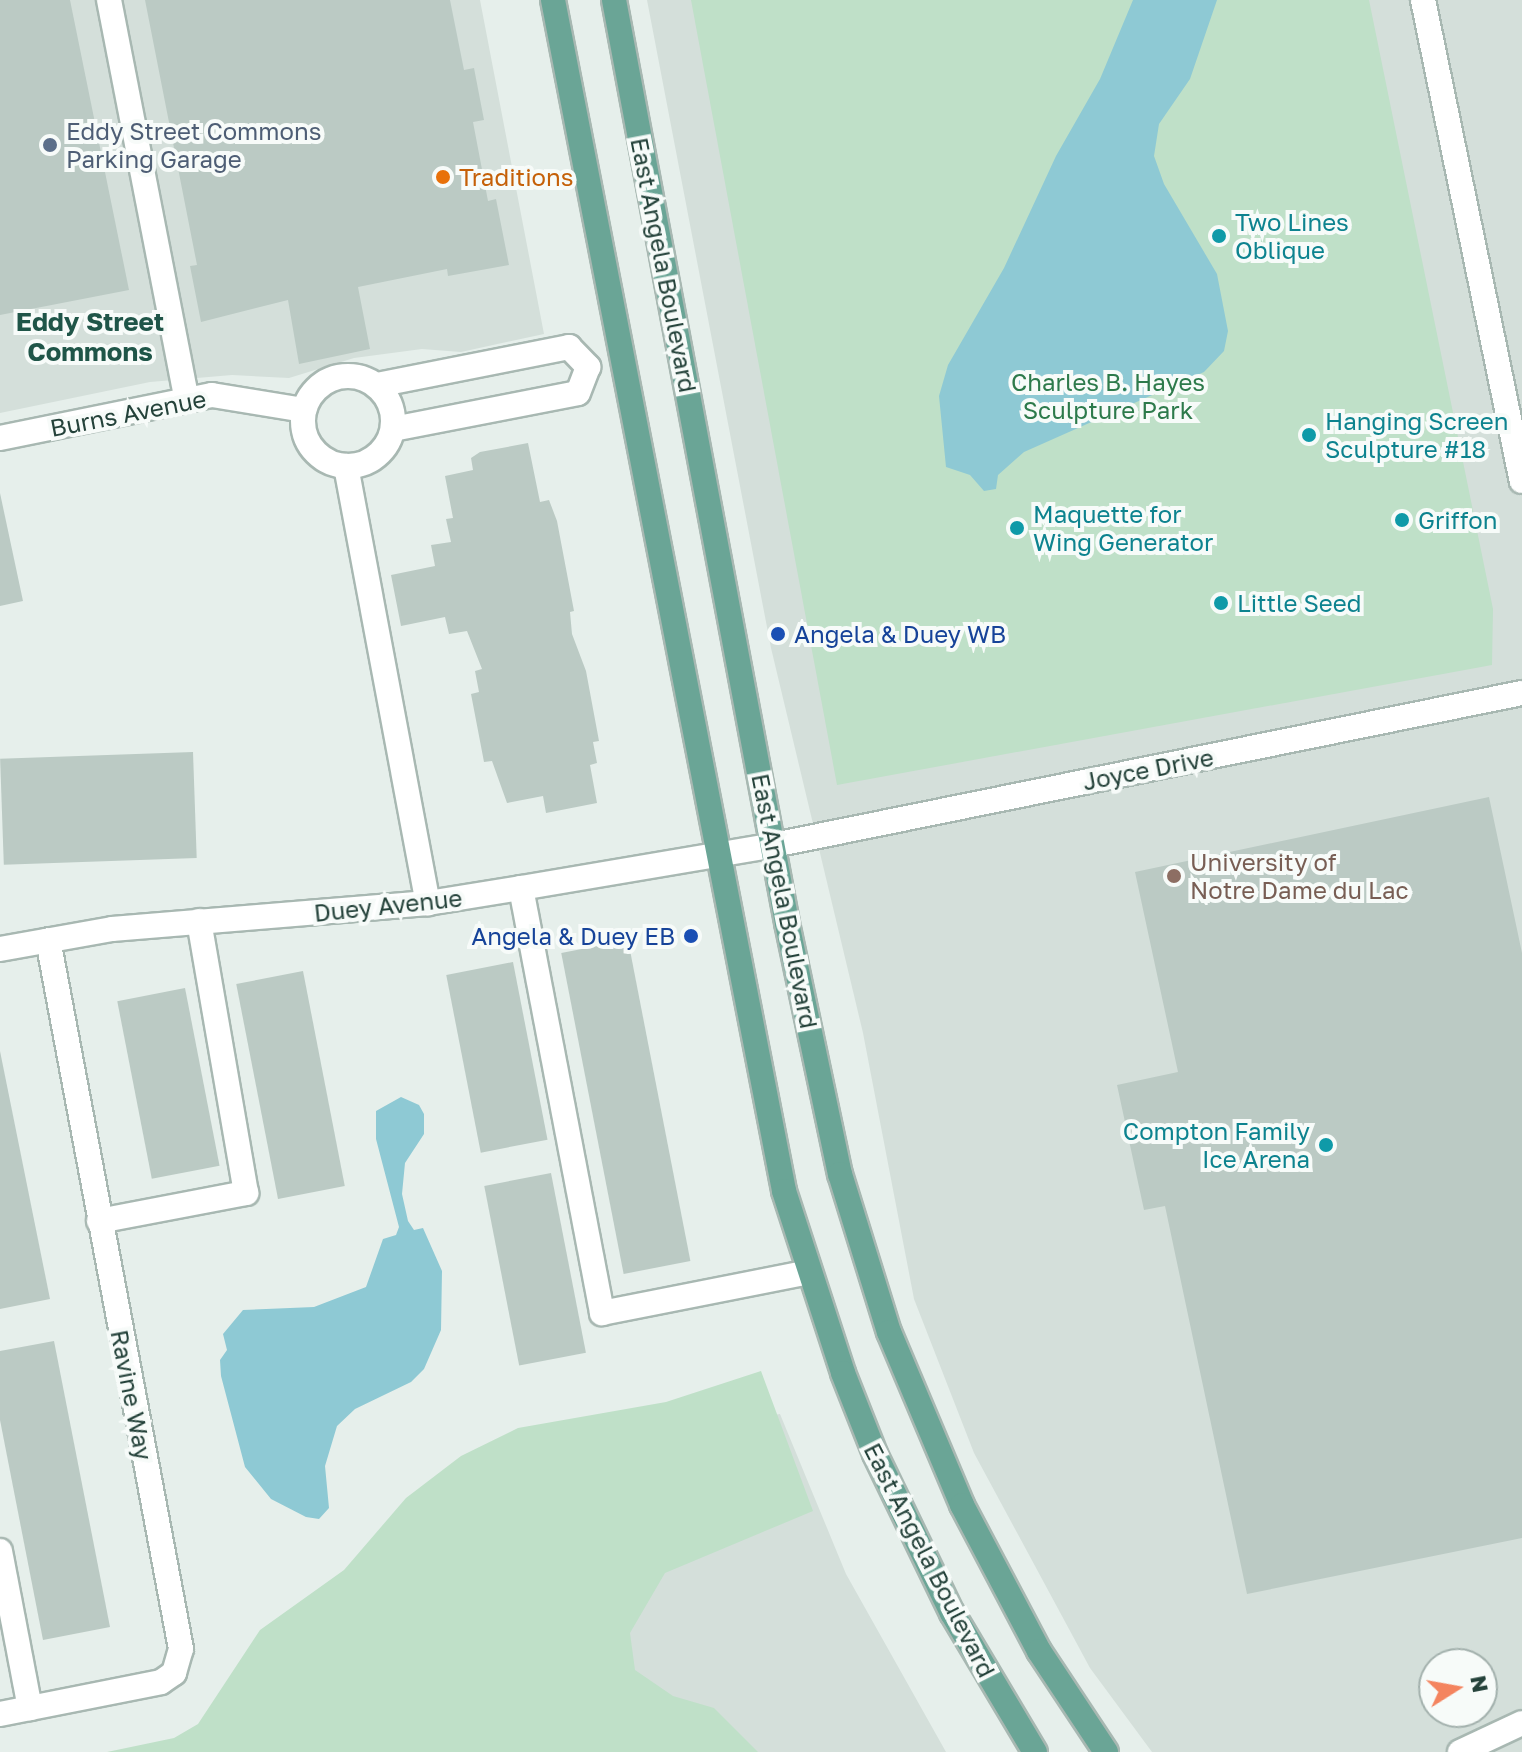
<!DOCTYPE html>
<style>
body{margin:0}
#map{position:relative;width:1522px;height:1752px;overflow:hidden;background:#e6efeb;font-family:"Golos Text",sans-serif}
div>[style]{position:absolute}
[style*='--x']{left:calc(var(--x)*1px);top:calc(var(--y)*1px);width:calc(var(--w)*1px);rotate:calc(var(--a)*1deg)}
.built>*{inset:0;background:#d4dfda}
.green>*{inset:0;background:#bfe0c8}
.water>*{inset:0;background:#8ec9d4}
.building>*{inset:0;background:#bbcac4;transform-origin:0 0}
.roads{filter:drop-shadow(2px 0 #a8b8b2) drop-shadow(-2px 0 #a8b8b2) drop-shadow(0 2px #a8b8b2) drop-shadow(0 -2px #a8b8b2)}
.minor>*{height:24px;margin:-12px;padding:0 12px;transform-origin:12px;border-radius:12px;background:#fff}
.minor>.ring{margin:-12px;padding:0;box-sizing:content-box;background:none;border:24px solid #fff;border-radius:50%}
.major>*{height:24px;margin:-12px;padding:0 12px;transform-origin:12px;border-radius:12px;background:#6aa596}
.dots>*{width:22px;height:22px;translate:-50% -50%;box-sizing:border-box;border:4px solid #f7fbf9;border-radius:50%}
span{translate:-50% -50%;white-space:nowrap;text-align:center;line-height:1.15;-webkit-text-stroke:8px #f7fbf9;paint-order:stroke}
.service-label{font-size:24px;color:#4e5e75}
.left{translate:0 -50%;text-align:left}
.food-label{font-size:24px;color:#c56008}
.culture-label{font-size:24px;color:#0d838f}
.right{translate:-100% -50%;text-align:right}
.street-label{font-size:24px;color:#24423a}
.park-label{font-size:24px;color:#2d7a4b}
.transit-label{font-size:24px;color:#164399}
.education-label{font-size:24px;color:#785e54}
.neighbourhood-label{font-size:26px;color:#1f5548;font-weight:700}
.north{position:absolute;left:1418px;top:1648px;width:80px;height:80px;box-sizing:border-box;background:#f7fbf9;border:2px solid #a3b1ad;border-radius:50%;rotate:79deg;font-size:22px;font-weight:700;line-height:32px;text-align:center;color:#24423a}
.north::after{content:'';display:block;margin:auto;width:28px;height:36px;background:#f4845f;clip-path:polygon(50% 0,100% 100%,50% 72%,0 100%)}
</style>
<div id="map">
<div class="built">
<div style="clip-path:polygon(0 0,480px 0,544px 334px,461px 352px,422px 349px,354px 358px,289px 378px,232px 375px,150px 382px,0 413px)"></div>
<div style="clip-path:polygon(evenodd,647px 0,1522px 0,1522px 1752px,1152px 1752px,1090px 1668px,974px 1453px,914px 1299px,863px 1033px,771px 648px,647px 0,1434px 1664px,1482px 1664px,1482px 1712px,1434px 1712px,1434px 1664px)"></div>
<div style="clip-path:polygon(780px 1414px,846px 1574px,946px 1752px,230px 1752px,665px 1432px)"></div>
</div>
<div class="green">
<div style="clip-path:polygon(691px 0,1369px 0,1493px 609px,1492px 665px,837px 785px)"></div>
<div style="clip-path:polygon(761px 1371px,813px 1511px,665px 1573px,630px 1633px,635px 1670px,673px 1696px,714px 1708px,758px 1752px,107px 1752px,174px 1738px,198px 1724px,260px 1630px,344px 1570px,406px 1498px,461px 1456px,518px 1428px,666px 1402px)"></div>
</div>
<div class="water">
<div style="clip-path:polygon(1133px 0,1217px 0,1190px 79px,1159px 124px,1154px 156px,1164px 184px,1217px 274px,1228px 331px,1224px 351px,1204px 372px,1024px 452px,998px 475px,996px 489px,984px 491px,970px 475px,946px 467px,939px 396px,948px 365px,1004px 268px,1056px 156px,1100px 79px)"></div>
<div style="clip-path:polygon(401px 1097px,419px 1105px,424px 1114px,424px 1134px,405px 1163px,402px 1194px,408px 1221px,414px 1230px,423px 1228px,442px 1271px,441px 1330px,424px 1369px,411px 1382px,355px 1409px,337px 1426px,325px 1466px,329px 1508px,319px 1519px,306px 1517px,271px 1499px,245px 1467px,221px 1376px,220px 1360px,227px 1350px,223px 1334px,243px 1310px,314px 1307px,366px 1287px,383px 1239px,396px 1235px,399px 1227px,376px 1139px,376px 1111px)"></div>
</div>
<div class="building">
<div style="clip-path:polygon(0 0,70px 0,129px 290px,0 315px)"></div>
<div style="clip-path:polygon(145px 0,450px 0,464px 70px,474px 68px,484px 120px,473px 122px,488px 201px,496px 199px,509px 265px,448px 276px,447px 269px,358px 287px,370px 349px,299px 364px,288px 300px,201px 322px,190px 266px,197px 265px)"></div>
<div style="clip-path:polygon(528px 443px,540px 502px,549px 500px,557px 521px,574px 611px,570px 612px,572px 634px,586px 671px,599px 741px,593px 742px,597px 763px,590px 765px,597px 803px,546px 813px,543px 796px,507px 803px,492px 761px,484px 762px,471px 694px,479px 692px,475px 671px,482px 669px,467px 631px,449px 634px,445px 617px,401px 626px,391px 575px,435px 566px,431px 545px,451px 542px,446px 519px,453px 518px,445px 476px,473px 470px,471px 458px,480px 452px)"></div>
<div style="clip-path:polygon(0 493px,23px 601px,0 606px)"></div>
<div style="left:193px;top:752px;width:106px;height:193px;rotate:88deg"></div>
<div style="clip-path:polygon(1489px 797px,1522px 953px,1522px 1538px,1247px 1594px,1165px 1206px,1144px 1210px,1117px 1085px,1178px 1072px,1135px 872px)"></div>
<div style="left:628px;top:940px;width:327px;height:68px;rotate:79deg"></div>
<div style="left:513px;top:962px;width:181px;height:68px;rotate:79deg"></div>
<div style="left:303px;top:971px;width:219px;height:68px;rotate:79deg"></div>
<div style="left:185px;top:988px;width:181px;height:69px;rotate:79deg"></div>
<div style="clip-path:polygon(0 1051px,50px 1299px,0 1309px)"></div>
<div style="left:551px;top:1173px;width:183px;height:68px;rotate:79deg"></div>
<div style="clip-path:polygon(54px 1341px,110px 1627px,43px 1640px,0 1420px,0 1351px)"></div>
</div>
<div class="roads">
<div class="minor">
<div style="--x:109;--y:0;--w:404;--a:79"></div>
<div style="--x:1423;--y:0;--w:491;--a:78.4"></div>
<div class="ring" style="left:303px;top:376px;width:66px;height:66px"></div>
<div style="--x:377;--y:385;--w:196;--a:-11.2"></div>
<div style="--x:569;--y:347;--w:28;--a:46"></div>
<div style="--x:393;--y:429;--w:188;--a:-11"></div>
<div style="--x:578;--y:393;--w:28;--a:-69"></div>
<div style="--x:0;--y:438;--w:216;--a:-11.5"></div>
<div style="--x:212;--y:395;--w:93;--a:9.3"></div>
<div style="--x:346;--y:466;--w:445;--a:79.4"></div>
<div style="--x:521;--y:888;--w:433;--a:79.2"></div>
<div style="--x:602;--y:1313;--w:211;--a:-11.2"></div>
<div style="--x:0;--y:949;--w:114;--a:-10.1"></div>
<div style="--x:112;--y:929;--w:317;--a:-4.7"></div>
<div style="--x:428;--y:903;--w:94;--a:-9.2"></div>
<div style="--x:521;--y:888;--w:257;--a:-9.6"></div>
<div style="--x:774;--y:845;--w:763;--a:-11.49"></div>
<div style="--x:99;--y:1221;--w:150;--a:-10.8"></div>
<div style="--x:246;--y:1193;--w:276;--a:-99.8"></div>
<div style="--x:0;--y:1551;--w:160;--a:79.2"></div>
<div style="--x:0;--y:1714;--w:164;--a:-11.2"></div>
<div style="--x:161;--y:1682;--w:16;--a:-35"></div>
<div style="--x:174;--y:1673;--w:25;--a:-74"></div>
<div style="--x:181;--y:1649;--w:721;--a:-100.62"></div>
<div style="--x:1460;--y:1752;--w:68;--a:-25.1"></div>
</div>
<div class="major">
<div style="--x:553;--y:0;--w:1213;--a:79.02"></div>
<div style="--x:784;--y:1191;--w:191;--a:72"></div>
<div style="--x:843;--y:1373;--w:87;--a:68.4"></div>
<div style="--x:875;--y:1454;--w:177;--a:64.2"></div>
<div style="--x:952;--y:1613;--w:162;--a:59.2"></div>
<div style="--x:614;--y:0;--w:939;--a:79.38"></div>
<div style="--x:787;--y:923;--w:257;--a:78.1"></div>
<div style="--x:840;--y:1174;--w:165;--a:72.8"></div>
<div style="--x:889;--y:1332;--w:188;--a:67.1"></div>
<div style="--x:962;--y:1505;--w:165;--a:62.2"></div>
<div style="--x:1039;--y:1651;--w:121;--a:56.4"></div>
</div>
</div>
<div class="dots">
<div style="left:50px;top:145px;background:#5c6f8a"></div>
<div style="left:443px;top:177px;background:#e8710a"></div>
<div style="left:1219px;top:236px;background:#0f9aa8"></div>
<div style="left:1309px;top:435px;background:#0f9aa8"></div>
<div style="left:1402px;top:520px;background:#0f9aa8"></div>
<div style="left:1017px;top:528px;background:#0f9aa8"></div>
<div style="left:1221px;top:603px;background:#0f9aa8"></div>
<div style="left:778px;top:634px;background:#1a4fb4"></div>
<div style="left:1174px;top:876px;background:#8d6e63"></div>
<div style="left:691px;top:936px;background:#1a4fb4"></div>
<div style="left:1326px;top:1145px;background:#0f9aa8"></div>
</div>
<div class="service-label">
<span class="left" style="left:66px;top:145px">Eddy Street Commons<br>Parking Garage</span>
</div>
<div class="food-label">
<span class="left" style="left:459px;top:177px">Traditions</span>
</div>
<div class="culture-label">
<span class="left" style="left:1235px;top:236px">Two Lines<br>Oblique</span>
<span class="left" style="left:1325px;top:435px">Hanging Screen<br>Sculpture #18</span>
<span class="left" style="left:1033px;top:528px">Maquette for<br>Wing Generator</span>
<span class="left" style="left:1418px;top:520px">Griffon</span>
<span class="left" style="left:1237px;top:603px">Little Seed</span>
<span class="right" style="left:1310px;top:1145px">Compton Family<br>Ice Arena</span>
</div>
<div class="street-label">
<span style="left:664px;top:265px;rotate:79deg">East Angela Boulevard</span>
<span style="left:128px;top:413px;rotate:-11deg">Burns Avenue</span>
<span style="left:1148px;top:769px;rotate:-11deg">Joyce Drive</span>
<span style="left:785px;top:901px;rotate:79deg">East Angela Boulevard</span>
<span style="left:388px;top:905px;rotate:-6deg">Duey Avenue</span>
<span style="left:132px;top:1395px;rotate:79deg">Ravine Way</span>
<span style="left:930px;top:1560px;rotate:63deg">East Angela Boulevard</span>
</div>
<div class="park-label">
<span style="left:1108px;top:396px">Charles B. Hayes<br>Sculpture Park</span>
</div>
<div class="transit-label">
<span class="left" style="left:794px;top:634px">Angela &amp; Duey WB</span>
<span class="right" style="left:675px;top:936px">Angela &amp; Duey EB</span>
</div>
<div class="education-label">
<span class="left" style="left:1190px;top:876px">University of<br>Notre Dame du Lac</span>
</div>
<div class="neighbourhood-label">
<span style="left:90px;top:337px">Eddy Street<br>Commons</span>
</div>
<div class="north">N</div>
</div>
